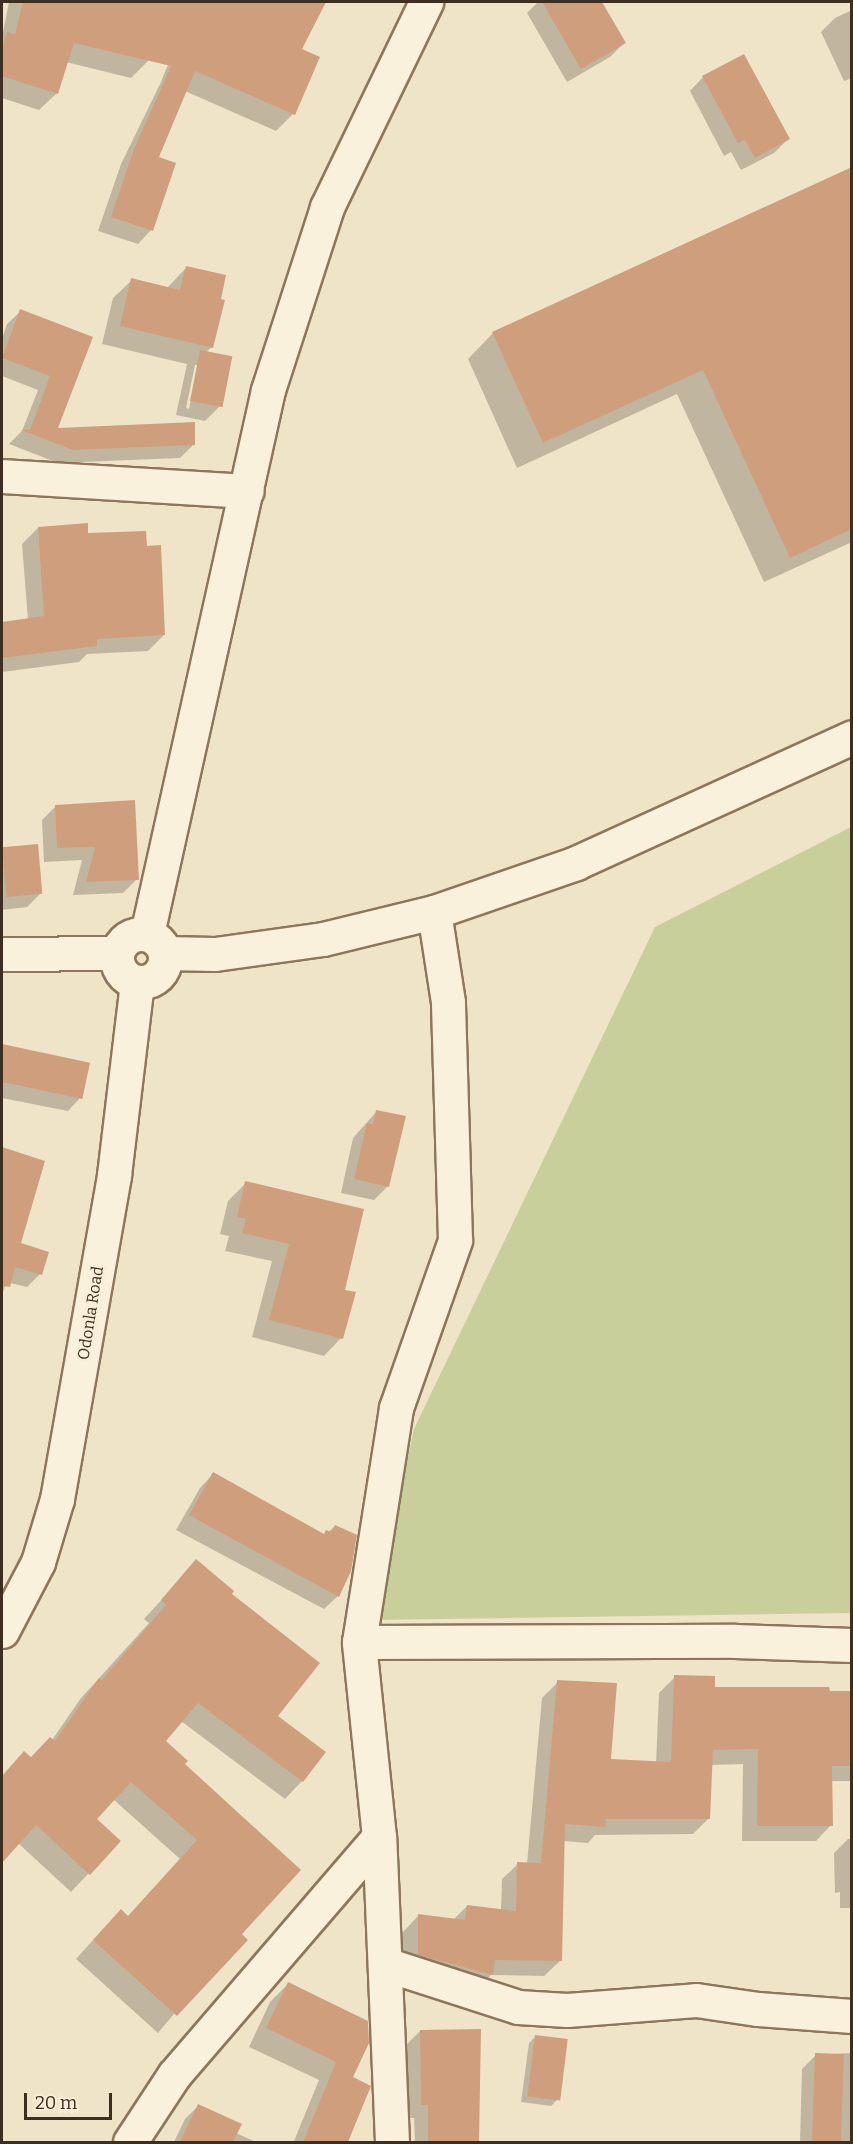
<!DOCTYPE html>
<style>
body{margin:0}
#map{position:relative;width:853px;height:2144px;overflow:hidden;background:#f0e4c8;font-family:Bitter,serif}
div>[style]{position:absolute}
[style*='--x']{left:calc(var(--x)*1px);top:calc(var(--y)*1px);width:calc(var(--w)*1px);rotate:calc(var(--a)*1deg)}
.green>*{inset:0;background:#c9cf9b}
.shadow>*{inset:0;background:#0003}
.building>*{inset:0;background:#cf9f7d;transform-origin:0 0}
.roads{filter:drop-shadow(2px 0 #8d765c) drop-shadow(-2px 0 #8d765c) drop-shadow(0 2px #8d765c) drop-shadow(0 -2px #8d765c)}
.minor>*{height:33px;margin:-16.5px;padding:0 16.5px;transform-origin:16.5px;border-radius:16.5px;background:#faf1dc}
.minor>.ring{margin:-16.5px;padding:0;box-sizing:content-box;background:none;border:33px solid #faf1dc;border-radius:50%}
span{translate:-50% -50%;white-space:nowrap;text-align:center;line-height:1.15;-webkit-text-stroke:4.5px #f7eed8;paint-order:stroke}
.street-label{font-size:16px;color:#3d2e20}
.frame{position:absolute;inset:0;border:3px solid #3d2e20;pointer-events:none}
.scale{position:absolute;left:24px;top:2093px;width:88px;height:27px;box-sizing:border-box;border:3px solid #3d2e20;border-top:0;padding-left:8px;font-size:18px;line-height:21px;white-space:nowrap;color:#3d2e20;-webkit-text-stroke:4px #f7eed8;paint-order:stroke}
</style>
<div id="map">
<div class="green">
<div style="clip-path:polygon(851px 827px,851px 1613px,374px 1620px,414px 1429px,655px 927px)"></div>
</div>
<div class="shadow">
<div style="clip-path:polygon(9px 2px,164px 2px,149px 60px,131px 78px,66px 62px,57px 93px,39px 110px,2px 98px,2px 37px)"></div>
<div style="clip-path:polygon(193px 2px,324px 2px,300px 50px,293px 114px,276px 131px,185px 91px,157px 158px,151px 230px,138px 244px,98px 231px,121px 164px,161px 82px)"></div>
<div style="clip-path:polygon(538px 2px,601px 2px,624px 43px,610px 57px,567px 82px,527px 13px)"></div>
<div style="clip-path:polygon(852px 10px,852px 78px,844px 81px,821px 32px,835px 18px)"></div>
<div style="clip-path:polygon(703px 77px,788px 139px,774px 153px,741px 170px,731px 152px,724px 156px,690px 91px)"></div>
<div style="clip-path:polygon(852px 168px,852px 542px,764px 582px,677px 394px,517px 468px,468px 359px,493px 333px)"></div>
<div style="clip-path:polygon(evenodd,186px 268px,212px 347px,206px 352px,219px 407px,205px 421px,176px 415px,187px 364px,102px 344px,113px 298px,132px 280px,167px 288px,186px 268px,195px 365px,198px 365px,189px 409px,186px 408px,195px 365px)"></div>
<div style="clip-path:polygon(21px 311px,92px 338px,56px 430px,194px 444px,180px 458px,58px 463px,9px 444px,22px 431px,38px 390px,2px 376px,2px 339px,7px 324px)"></div>
<div style="clip-path:polygon(38px 528px,146px 548px,164px 635px,148px 651px,87px 654px,79px 662px,2px 672px,2px 623px,28px 620px,22px 544px)"></div>
<div style="clip-path:polygon(56px 806px,137px 879px,123px 893px,73px 895px,82px 860px,44px 862px,42px 820px)"></div>
<div style="clip-path:polygon(37px 845px,41px 893px,27px 907px,2px 910px,2px 849px)"></div>
<div style="clip-path:polygon(2px 1046px,88px 1063px,81px 1097px,68px 1111px,2px 1098px)"></div>
<div style="clip-path:polygon(377px 1111px,388px 1186px,374px 1200px,341px 1193px,353px 1138px)"></div>
<div style="clip-path:polygon(2px 1149px,43px 1162px,19px 1244px,40px 1274px,27px 1287px,6px 1282px,2px 1296px)"></div>
<div style="clip-path:polygon(246px 1183px,343px 1291px,341px 1338px,324px 1356px,252px 1337px,272px 1261px,225px 1251px,229px 1236px,220px 1234px,228px 1201px)"></div>
<div style="clip-path:polygon(213px 1474px,323px 1535px,335px 1527px,338px 1596px,324px 1609px,176px 1530px,200px 1488px)"></div>
<div style="clip-path:polygon(197px 1561px,230px 1594px,302px 1781px,285px 1799px,181px 1721px,164px 1741px,183px 1764px,240px 1935px,158px 2033px,76px 1959px,103px 1929px,128px 1917px,180px 1859px,113px 1799px,95px 1819px,119px 1841px,71px 1892px,18px 1843px,2px 1861px,2px 1777px,24px 1753px,30px 1759px,52px 1740px,81px 1698px,149px 1623px,144px 1619px)"></div>
<div style="clip-path:polygon(675px 1677px,713px 1688px,852px 1693px,852px 1781px,831px 1781px,831px 1825px,816px 1841px,742px 1841px,743px 1764px,711px 1765px,709px 1818px,693px 1834px,595px 1835px,588px 1843px,564px 1841px,560px 1961px,544px 1976px,491px 1975px,476px 1990px,403px 1971px,403px 1932px,418px 1916px,453px 1920px,467px 1906px,501px 1911px,502px 1879px,518px 1864px,527px 1864px,542px 1698px,558px 1682px,609px 1761px,656px 1763px,659px 1693px)"></div>
<div style="clip-path:polygon(848px 1839px,852px 1839px,852px 1908px,840px 1908px,840px 1892px,835px 1893px,834px 1853px)"></div>
<div style="clip-path:polygon(288px 1984px,351px 2077px,348px 2137px,343px 2142px,294px 2141px,319px 2080px,249px 2047px,270px 2002px)"></div>
<div style="clip-path:polygon(479px 2030px,478px 2142px,415px 2142px,414px 2118px,408px 2118px,406px 2045px,420px 2031px)"></div>
<div style="clip-path:polygon(536px 2036px,558px 2099px,551px 2106px,521px 2102px,529px 2043px)"></div>
<div style="clip-path:polygon(851px 2053px,852px 2142px,800px 2142px,802px 2069px,816px 2055px)"></div>
<div style="clip-path:polygon(199px 2105px,236px 2133px,256px 2142px,174px 2142px,185px 2119px)"></div>
</div>
<div class="building">
<div style="clip-path:polygon(23px 2px,326px 2px,302px 49px,320px 57px,295px 115px,195px 71px,159px 157px,176px 163px,153px 231px,111px 217px,134px 149px,171px 66px,74px 43px,58px 94px,2px 76px,2px 50px,7px 32px,15px 34px)"></div>
<div style="clip-path:polygon(542px 2px,602px 2px,626px 43px,581px 69px)"></div>
<div style="clip-path:polygon(744px 54px,790px 139px,755px 158px,745px 140px,738px 143px,702px 76px)"></div>
<div style="clip-path:polygon(852px 167px,852px 529px,790px 558px,703px 370px,543px 443px,492px 332px)"></div>
<div style="clip-path:polygon(186px 266px,226px 275px,221px 299px,225px 300px,213px 348px,120px 326px,131px 278px,180px 290px)"></div>
<div style="clip-path:polygon(20px 309px,93px 337px,58px 428px,195px 422px,195px 445px,73px 450px,21px 430px,30px 430px,50px 376px,2px 358px)"></div>
<div style="left:200px;top:350px;width:33px;height:52px;rotate:11deg"></div>
<div style="clip-path:polygon(88px 523px,88px 533px,146px 531px,147px 546px,161px 545px,165px 635px,97px 639px,97px 646px,2px 658px,2px 622px,44px 616px,38px 527px)"></div>
<div style="clip-path:polygon(135px 800px,139px 880px,86px 882px,95px 847px,57px 848px,55px 805px)"></div>
<div style="left:38px;top:844px;width:50px;height:36px;rotate:85deg"></div>
<div style="left:2px;top:1044px;width:90px;height:37px;rotate:12deg"></div>
<div style="clip-path:polygon(376px 1110px,406px 1116px,389px 1187px,354px 1179px,367px 1123px,373px 1124px)"></div>
<div style="clip-path:polygon(2px 1147px,45px 1161px,21px 1243px,49px 1252px,42px 1275px,15px 1267px,10px 1287px,2px 1286px)"></div>
<div style="clip-path:polygon(245px 1181px,364px 1209px,345px 1290px,356px 1292px,343px 1339px,269px 1320px,289px 1244px,242px 1233px,246px 1219px,237px 1217px)"></div>
<div style="clip-path:polygon(213px 1472px,324px 1534px,326px 1530px,331px 1532px,335px 1525px,357px 1535px,351px 1571px,339px 1597px,189px 1515px)"></div>
<div style="clip-path:polygon(196px 1559px,234px 1591px,232px 1594px,320px 1663px,278px 1716px,326px 1752px,303px 1782px,198px 1703px,166px 1741px,188px 1761px,185px 1764px,301px 1870px,242px 1934px,248px 1940px,177px 2016px,93px 1940px,121px 1909px,128px 1916px,197px 1840px,131px 1782px,97px 1819px,121px 1841px,90px 1875px,36px 1825px,2px 1863px,2px 1776px,24px 1751px,31px 1757px,50px 1737px,55px 1741px,99px 1678px,102px 1680px,166px 1605px,161px 1600px)"></div>
<div style="clip-path:polygon(674px 1675px,715px 1676px,715px 1687px,829px 1687px,830px 1691px,852px 1691px,852px 1766px,832px 1766px,833px 1826px,757px 1826px,758px 1749px,713px 1750px,710px 1819px,606px 1819px,605px 1827px,565px 1824px,562px 1961px,495px 1960px,493px 1975px,418px 1955px,418px 1914px,465px 1920px,467px 1905px,516px 1911px,517px 1862px,541px 1863px,557px 1680px,617px 1683px,611px 1759px,671px 1762px)"></div>
<div style="clip-path:polygon(288px 1982px,368px 2021px,369px 2043px,353px 2077px,371px 2086px,348px 2142px,303px 2142px,336px 2062px,266px 2028px)"></div>
<div style="clip-path:polygon(481px 2029px,479px 2142px,428px 2142px,428px 2105px,421px 2105px,420px 2030px)"></div>
<div style="left:535px;top:2035px;width:33px;height:62px;rotate:7deg"></div>
<div style="left:815px;top:2053px;width:29px;height:89px;rotate:2deg"></div>
<div style="clip-path:polygon(198px 2104px,242px 2124px,233px 2142px,180px 2142px)"></div>
</div>
<div class="roads">
<div class="minor">
<div style="--x:2;--y:476;--w:245;--a:3.5"></div>
<div class="ring" style="left:117px;top:934px;width:15px;height:15px"></div>
<div style="--x:147;--y:934;--w:557;--a:-77.46"></div>
<div style="--x:268;--y:390;--w:192;--a:-72.1"></div>
<div style="--x:327;--y:207;--w:228;--a:-64.2"></div>
<div style="--x:165;--y:953;--w:50;--a:1.1"></div>
<div style="--x:215;--y:954;--w:109;--a:-7.9"></div>
<div style="--x:323;--y:939;--w:114;--a:-13.7"></div>
<div style="--x:434;--y:912;--w:150;--a:-19"></div>
<div style="--x:576;--y:863;--w:303;--a:-24.5"></div>
<div style="--x:2;--y:954;--w:115;--a:-0.5"></div>
<div style="--x:2;--y:1631;--w:78;--a:-62.4"></div>
<div style="--x:38;--y:1562;--w:66;--a:-73.2"></div>
<div style="--x:57;--y:1499;--w:329;--a:-80"></div>
<div style="--x:114;--y:1175;--w:194;--a:-83.2"></div>
<div style="--x:359;--y:1642;--w:376;--a:-0.2"></div>
<div style="--x:735;--y:1641;--w:117;--a:2"></div>
<div style="--x:385;--y:1964;--w:140;--a:17.9"></div>
<div style="--x:518;--y:2007;--w:49;--a:3.5"></div>
<div style="--x:567;--y:2010;--w:129;--a:-4.4"></div>
<div style="--x:696;--y:2000;--w:63;--a:8.3"></div>
<div style="--x:758;--y:2009;--w:94;--a:4.3"></div>
<div style="--x:130;--y:2142;--w:80;--a:-56.7"></div>
<div style="--x:174;--y:2075;--w:314;--a:-49.3"></div>
<div style="--x:392;--y:2142;--w:305;--a:-92.4"></div>
<div style="--x:379;--y:1837;--w:196;--a:-95.9"></div>
<div style="--x:359;--y:1642;--w:237;--a:-81"></div>
<div style="--x:396;--y:1408;--w:178;--a:-70.6"></div>
<div style="--x:455;--y:1240;--w:238;--a:-91.7"></div>
<div style="--x:448;--y:1002;--w:91;--a:-98.8"></div>
</div>
</div>
<div class="street-label">
<span style="left:91px;top:1313px;rotate:-81deg">Odonla Road</span>
</div>
<div class="frame"></div>
<div class="scale">20 m</div>
</div>
